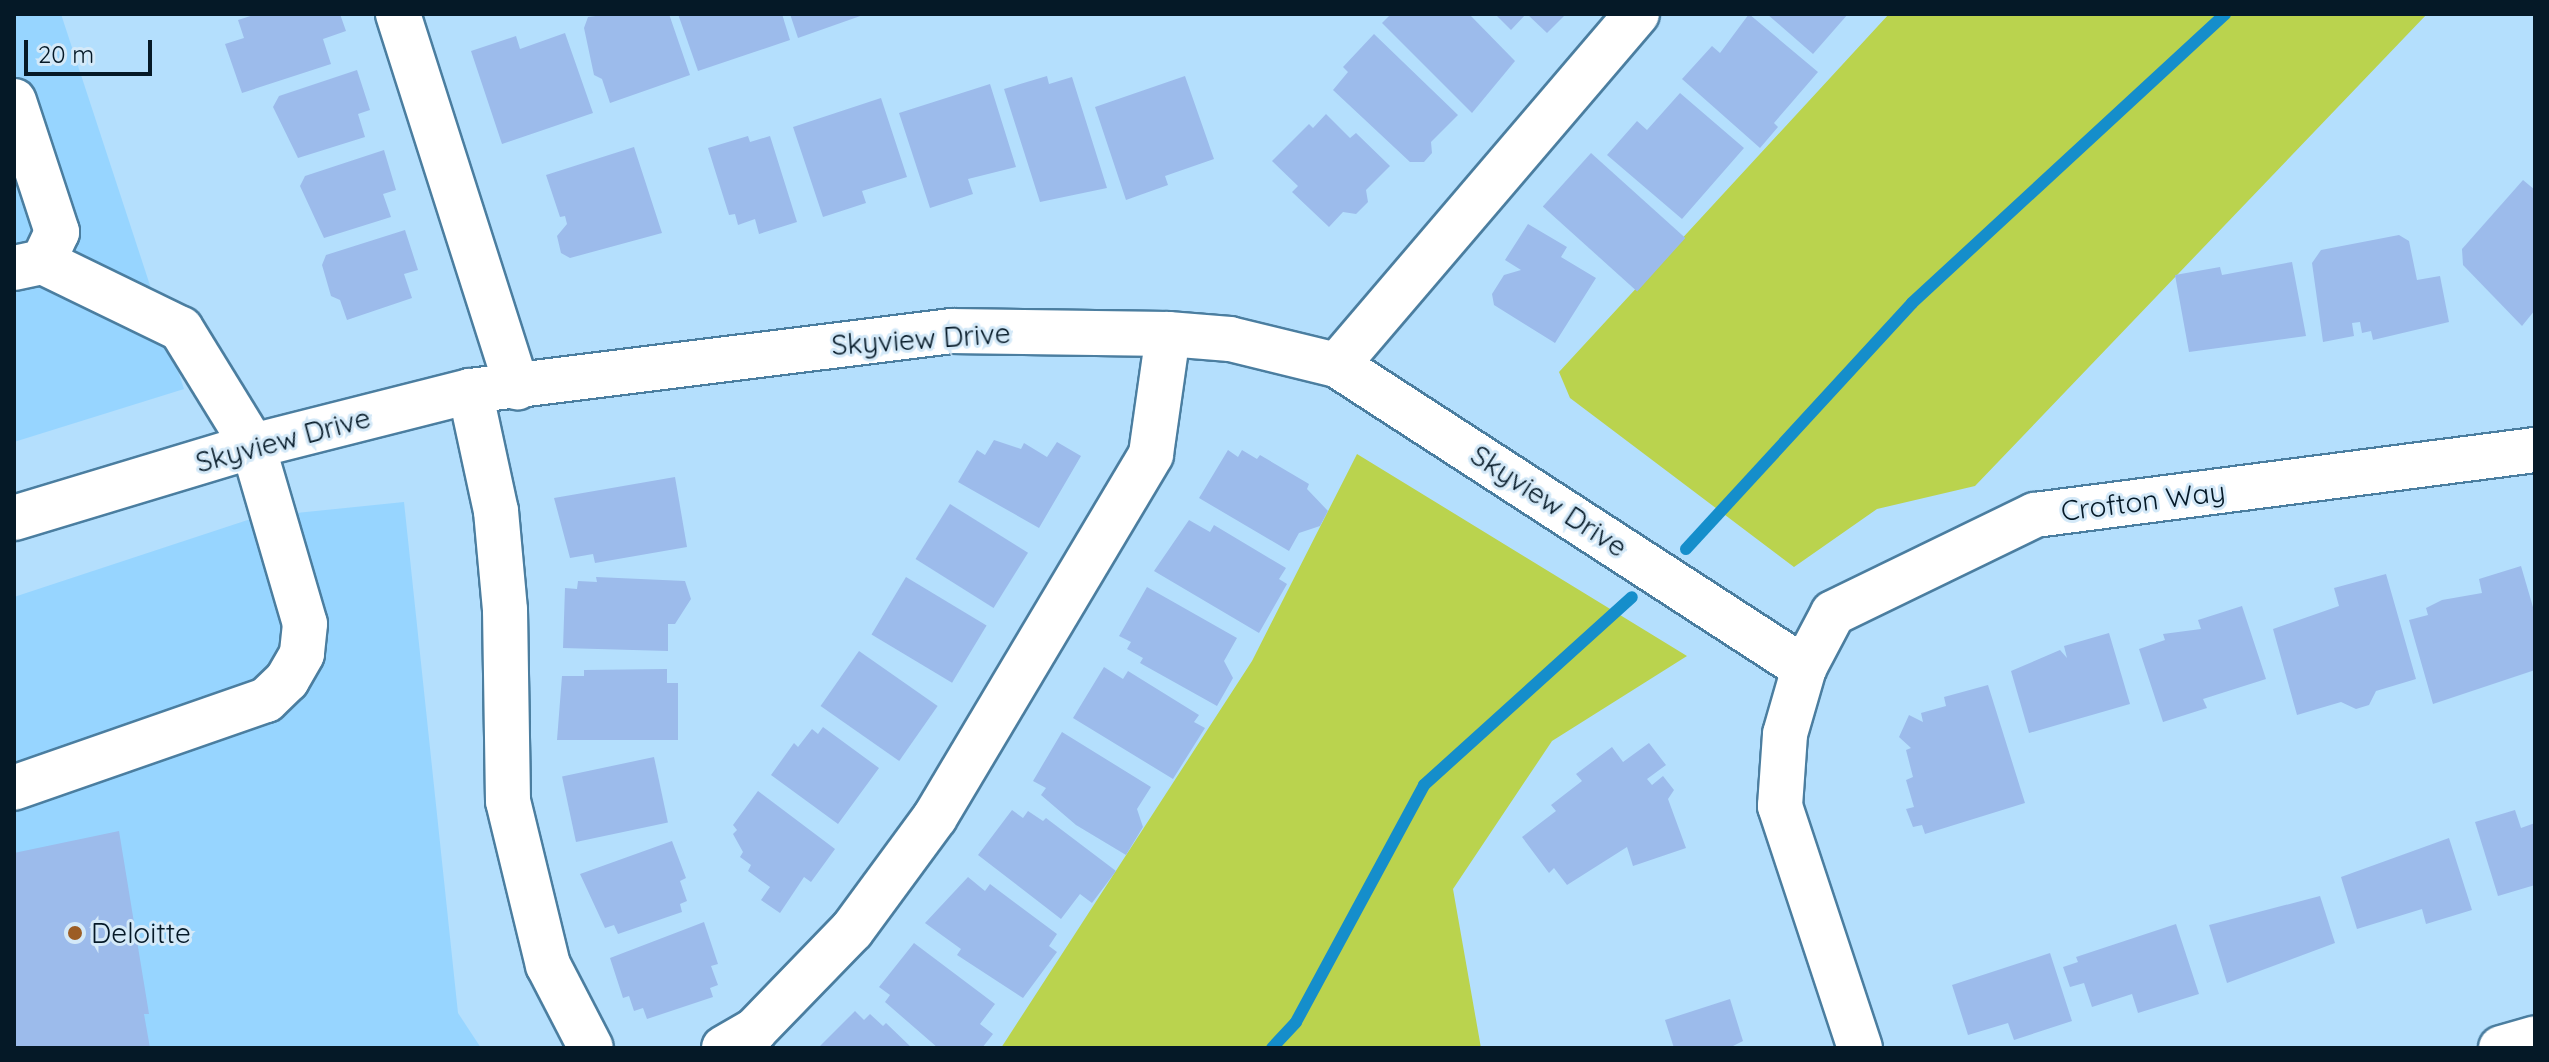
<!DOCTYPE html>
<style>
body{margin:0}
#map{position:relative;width:2549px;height:1062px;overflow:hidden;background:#b4dffd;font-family:Quicksand,sans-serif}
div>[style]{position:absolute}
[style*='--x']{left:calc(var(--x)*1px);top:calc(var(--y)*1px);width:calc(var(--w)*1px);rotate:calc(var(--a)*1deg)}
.built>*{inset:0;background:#97d5ff}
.green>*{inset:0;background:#bad34e}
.stream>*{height:12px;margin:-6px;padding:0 6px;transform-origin:6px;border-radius:6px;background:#158ecb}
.building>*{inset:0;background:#9cbbeb;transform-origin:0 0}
.roads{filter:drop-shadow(2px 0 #4b7ea0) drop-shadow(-2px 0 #4b7ea0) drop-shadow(0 2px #4b7ea0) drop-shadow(0 -2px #4b7ea0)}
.minor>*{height:44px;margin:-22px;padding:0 22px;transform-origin:22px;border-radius:22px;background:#fff}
.dots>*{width:22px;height:22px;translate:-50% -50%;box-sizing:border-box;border:4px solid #d4e9f8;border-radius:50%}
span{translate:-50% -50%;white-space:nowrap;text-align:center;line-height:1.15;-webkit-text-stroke:6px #d4e9f8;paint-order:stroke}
.street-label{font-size:28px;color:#051927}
.poi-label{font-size:28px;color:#051927}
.left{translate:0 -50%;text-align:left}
.frame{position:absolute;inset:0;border:16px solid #051927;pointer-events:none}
.scale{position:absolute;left:24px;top:40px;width:128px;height:36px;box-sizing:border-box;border:4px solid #051927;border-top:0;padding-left:10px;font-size:24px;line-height:28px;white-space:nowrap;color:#051927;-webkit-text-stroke:6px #d4e9f8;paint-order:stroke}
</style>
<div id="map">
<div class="built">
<div style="clip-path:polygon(14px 14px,61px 14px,184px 389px,14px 442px)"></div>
<div style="clip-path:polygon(404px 502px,458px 1013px,481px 1048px,14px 1048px,14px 597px,257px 517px)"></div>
</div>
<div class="green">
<div style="clip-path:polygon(1889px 14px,2427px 14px,1975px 486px,1877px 509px,1794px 567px,1570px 398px,1559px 372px)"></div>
<div style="clip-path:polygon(1357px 454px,1687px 656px,1552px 741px,1453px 889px,1481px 1048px,1001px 1048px,1252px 661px)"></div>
</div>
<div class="stream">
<div style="--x:1686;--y:549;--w:334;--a:-47.4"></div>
<div style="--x:1912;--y:303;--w:426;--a:-42.7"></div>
<div style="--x:1272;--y:1048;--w:35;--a:-47"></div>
<div style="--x:1296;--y:1022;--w:269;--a:-61.6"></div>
<div style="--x:1424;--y:785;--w:280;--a:-42.1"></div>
</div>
<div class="building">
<div style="clip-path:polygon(257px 14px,340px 14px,346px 31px,323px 39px,331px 64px,242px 93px,225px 44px,244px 38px,238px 20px)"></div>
<div style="clip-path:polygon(610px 14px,669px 14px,690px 75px,610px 103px,602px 79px,594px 75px,584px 28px,588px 17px)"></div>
<div style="clip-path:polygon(678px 14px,782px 14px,790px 40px,698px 71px)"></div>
<div style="clip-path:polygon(790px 14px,866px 14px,798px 38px)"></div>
<div style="clip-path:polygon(1391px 14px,1469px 14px,1515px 61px,1472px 113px,1382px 23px)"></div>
<div style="clip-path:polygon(1495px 14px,1526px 14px,1511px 30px)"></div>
<div style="clip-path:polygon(1527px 14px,1566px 14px,1547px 33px)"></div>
<div style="clip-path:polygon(1749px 14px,1818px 72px,1774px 123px,1778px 127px,1760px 148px,1682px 79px,1712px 46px,1720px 53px)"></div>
<div style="clip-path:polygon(1767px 14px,1848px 14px,1813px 54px)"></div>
<div style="clip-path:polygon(565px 33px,593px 113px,502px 144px,471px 51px,516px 36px,520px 49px)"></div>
<div style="clip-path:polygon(1374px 34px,1458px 115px,1431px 142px,1432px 153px,1424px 162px,1410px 162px,1333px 90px,1348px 72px,1343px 67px)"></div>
<div style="clip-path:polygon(357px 70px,370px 110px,358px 114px,365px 137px,298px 158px,273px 107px,279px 96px)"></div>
<div style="clip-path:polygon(1047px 76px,1049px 84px,1072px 77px,1107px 188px,1040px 202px,1004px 89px)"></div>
<div style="clip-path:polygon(1185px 76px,1214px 159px,1165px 176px,1168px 185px,1126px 200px,1095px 107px)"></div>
<div style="clip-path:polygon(990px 84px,1016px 167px,968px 179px,973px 194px,930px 208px,899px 113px)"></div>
<div style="clip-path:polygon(1680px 93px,1744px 148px,1682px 219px,1607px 155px,1637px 121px,1647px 130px)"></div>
<div style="clip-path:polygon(881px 98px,907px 177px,862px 191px,866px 203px,823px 217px,793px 127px)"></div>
<div style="clip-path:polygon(1326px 114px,1350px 138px,1356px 133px,1390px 166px,1366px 190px,1368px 202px,1356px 214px,1343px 212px,1329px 227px,1292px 192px,1298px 186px,1272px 161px,1309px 124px,1313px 128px)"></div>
<div style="clip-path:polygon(748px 136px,750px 142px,770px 136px,797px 222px,759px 234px,755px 219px,738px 225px,735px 214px,729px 215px,708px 148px)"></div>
<div style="clip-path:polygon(634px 147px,662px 233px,570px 258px,561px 253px,557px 236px,567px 224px,565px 216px,560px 217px,546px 175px)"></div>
<div style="clip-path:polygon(384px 150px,396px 190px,383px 194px,391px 217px,324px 238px,300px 186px,305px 176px)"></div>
<div style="left:1591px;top:153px;width:127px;height:72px;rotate:42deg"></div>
<div style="clip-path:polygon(2523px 180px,2535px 190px,2535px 310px,2522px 326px,2463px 265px,2462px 249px)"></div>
<div style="clip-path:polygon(1528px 224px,1567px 247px,1561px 257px,1596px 278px,1555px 343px,1494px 305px,1492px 294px,1504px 275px,1521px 270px,1505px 260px)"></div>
<div style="clip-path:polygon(405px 230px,418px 270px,404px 274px,412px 298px,347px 320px,340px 300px,331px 296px,322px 265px,326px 255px)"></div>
<div style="clip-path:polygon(2399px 235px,2409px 241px,2417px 280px,2440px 276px,2449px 322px,2373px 340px,2371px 331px,2362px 333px,2360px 322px,2352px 323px,2354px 336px,2323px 342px,2312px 263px,2321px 250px)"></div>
<div style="clip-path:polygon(2292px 262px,2306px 336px,2189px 352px,2175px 275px,2220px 267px,2222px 275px)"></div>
<div style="clip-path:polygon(994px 440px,1021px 449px,1024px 443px,1047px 457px,1057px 442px,1081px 456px,1039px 528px,958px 482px,977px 450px,985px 455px)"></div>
<div style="clip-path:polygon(1228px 450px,1238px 457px,1242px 450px,1257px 459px,1260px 455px,1309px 484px,1307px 489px,1328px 511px,1320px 526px,1299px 533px,1289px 551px,1199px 498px)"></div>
<div style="clip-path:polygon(675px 477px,687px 547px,595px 563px,593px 554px,570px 558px,554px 498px)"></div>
<div style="left:950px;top:504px;width:92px;height:65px;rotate:32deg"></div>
<div style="clip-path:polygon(1189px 520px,1210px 532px,1214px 525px,1286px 568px,1279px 579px,1287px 584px,1259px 633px,1154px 571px)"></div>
<div style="clip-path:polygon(2521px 566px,2535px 614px,2535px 670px,2433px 704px,2409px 620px,2428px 615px,2426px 608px,2442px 600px,2482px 593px,2479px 579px)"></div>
<div style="clip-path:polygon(2386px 574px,2416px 679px,2376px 691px,2369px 705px,2356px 709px,2341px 702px,2297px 715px,2273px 629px,2339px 606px,2334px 588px)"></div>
<div style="clip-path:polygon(596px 577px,685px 581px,691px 599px,675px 624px,668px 624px,668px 651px,563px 648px,565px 588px,577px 589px,578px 581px,597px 582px)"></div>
<div style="left:906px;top:577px;width:94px;height:67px;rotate:31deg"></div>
<div style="clip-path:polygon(1147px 587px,1237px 638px,1224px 661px,1233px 678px,1217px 706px,1140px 663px,1143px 658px,1127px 649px,1131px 642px,1119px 636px)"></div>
<div style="clip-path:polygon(2242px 606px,2266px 679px,2203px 699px,2207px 708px,2163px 722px,2139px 649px,2165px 640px,2163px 634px,2201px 629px,2198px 620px)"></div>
<div style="clip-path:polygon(2109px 633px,2130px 704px,2029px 733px,2011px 671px,2060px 650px,2067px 658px,2064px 646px)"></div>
<div style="left:859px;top:651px;width:96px;height:67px;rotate:35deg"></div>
<div style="clip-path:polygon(1104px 667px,1123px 679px,1128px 671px,1199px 715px,1194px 722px,1205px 728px,1173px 779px,1073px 718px)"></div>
<div style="clip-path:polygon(667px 669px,667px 683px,678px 683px,678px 740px,557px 740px,562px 676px,584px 676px,584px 670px)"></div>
<div style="clip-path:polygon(1988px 685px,2025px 803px,1925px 834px,1922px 825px,1913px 827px,1906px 809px,1914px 807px,1906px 780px,1913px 777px,1906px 750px,1911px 748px,1899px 737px,1909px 715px,1923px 722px,1921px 713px,1946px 706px,1944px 697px)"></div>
<div style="clip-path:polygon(823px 727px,879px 768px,838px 824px,771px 775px,794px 743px,798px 747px,812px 729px,818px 734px)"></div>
<div style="clip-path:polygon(1062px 732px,1151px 787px,1137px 809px,1143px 827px,1126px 855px,1076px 825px,1041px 795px,1046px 788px,1033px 781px)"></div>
<div style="clip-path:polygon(1649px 743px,1666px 765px,1647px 779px,1652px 785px,1663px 776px,1674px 790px,1668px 799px,1686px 848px,1633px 866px,1627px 847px,1567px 885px,1554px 868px,1549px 873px,1522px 837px,1556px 811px,1551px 805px,1582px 781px,1576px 774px,1612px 747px,1623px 762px)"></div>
<div style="left:654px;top:757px;width:67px;height:94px;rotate:78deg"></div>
<div style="clip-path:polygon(758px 791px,835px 849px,811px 882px,804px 877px,780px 913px,761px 900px,770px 887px,748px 871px,751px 865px,740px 857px,743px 852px,733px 834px,737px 830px,733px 825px)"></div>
<div style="clip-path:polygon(1012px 810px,1023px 818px,1028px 811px,1043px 821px,1046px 818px,1116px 871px,1092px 903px,1080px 894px,1061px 919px,978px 855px)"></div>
<div style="clip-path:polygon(2515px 810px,2521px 828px,2535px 823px,2535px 885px,2498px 896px,2475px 822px)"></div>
<div style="clip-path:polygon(119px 831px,149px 1014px,144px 1014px,150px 1048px,14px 1048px,14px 853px)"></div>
<div style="clip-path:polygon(2449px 838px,2472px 910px,2426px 924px,2422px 909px,2357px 929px,2341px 877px)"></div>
<div style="clip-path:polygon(672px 841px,686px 878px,680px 881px,687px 901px,680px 904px,682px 912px,618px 934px,614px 925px,605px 928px,580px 874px)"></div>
<div style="clip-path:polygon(968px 877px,985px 891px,990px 884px,1057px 934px,1049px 946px,1057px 952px,1023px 998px,957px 955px,961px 949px,925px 923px)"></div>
<div style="clip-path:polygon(2320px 896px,2335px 943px,2227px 983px,2209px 925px)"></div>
<div style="clip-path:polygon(704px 922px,718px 964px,711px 966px,718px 985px,710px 988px,713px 997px,647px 1019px,643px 1008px,634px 1011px,629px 996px,623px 998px,610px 958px)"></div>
<div style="clip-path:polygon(2176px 924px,2199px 994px,2138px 1013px,2132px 994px,2092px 1007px,2084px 983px,2070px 987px,2063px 967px,2078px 962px,2076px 957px)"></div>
<div style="clip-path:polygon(914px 943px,995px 1004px,980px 1024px,993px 1034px,982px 1048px,938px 1048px,885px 1002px,890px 995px,879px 987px)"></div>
<div style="clip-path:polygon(2050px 953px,2072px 1021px,2014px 1040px,2008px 1023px,1968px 1035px,1952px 985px)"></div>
<div style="clip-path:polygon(1730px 999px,1743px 1041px,1729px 1048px,1674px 1048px,1665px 1020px)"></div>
<div style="clip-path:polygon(855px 1011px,864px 1020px,870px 1014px,883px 1026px,886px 1023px,912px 1048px,818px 1048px)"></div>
</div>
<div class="roads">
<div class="minor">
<div style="--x:398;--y:14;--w:392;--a:72.3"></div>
<div style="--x:14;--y:101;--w:138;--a:71.8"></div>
<div style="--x:57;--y:232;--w:33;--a:115"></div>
<div style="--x:14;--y:268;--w:30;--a:-12"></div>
<div style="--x:43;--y:262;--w:153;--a:25.9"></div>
<div style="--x:181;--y:329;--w:137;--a:58.4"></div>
<div style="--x:253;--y:446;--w:185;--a:73.7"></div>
<div style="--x:305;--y:624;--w:30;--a:96"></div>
<div style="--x:302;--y:654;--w:30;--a:120"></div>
<div style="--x:287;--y:680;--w:29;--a:136"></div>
<div style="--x:266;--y:700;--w:267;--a:160.8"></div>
<div style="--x:1337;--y:365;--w:462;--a:-49.5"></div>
<div style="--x:470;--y:391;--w:123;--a:77.8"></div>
<div style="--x:496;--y:511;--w:99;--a:84.8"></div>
<div style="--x:505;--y:610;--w:191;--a:89.1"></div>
<div style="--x:508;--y:801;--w:169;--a:76.3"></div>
<div style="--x:548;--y:965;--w:93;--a:62.6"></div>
<div style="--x:14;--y:518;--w:250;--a:-16.8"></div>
<div style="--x:253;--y:446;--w:224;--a:-14.2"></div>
<div style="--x:470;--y:391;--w:485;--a:-7.1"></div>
<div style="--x:951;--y:331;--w:217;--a:0.8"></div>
<div style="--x:1168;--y:334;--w:62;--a:4.6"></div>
<div style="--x:1230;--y:339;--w:110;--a:13.7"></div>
<div style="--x:1337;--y:365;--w:557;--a:32.98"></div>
<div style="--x:724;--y:1048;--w:36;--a:-30"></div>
<div style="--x:755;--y:1030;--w:139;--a:-45.9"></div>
<div style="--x:852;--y:930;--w:140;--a:-53.7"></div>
<div style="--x:935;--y:817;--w:422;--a:-59.2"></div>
<div style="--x:1151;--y:454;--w:121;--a:-81.9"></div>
<div style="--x:1860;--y:1048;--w:255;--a:-108.3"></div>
<div style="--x:1780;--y:806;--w:72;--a:-86"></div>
<div style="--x:1785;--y:734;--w:69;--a:-73.9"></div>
<div style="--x:1804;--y:668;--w:62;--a:-62.2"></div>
<div style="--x:1833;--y:613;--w:225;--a:-25.9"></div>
<div style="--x:2035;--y:515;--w:504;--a:-7.41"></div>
<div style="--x:2501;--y:1048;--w:35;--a:-16"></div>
</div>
</div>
<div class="dots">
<div style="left:75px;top:933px;background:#9c5d25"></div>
</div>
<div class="street-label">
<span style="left:921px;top:339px;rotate:-4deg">Skyview Drive</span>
<span style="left:283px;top:440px;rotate:-15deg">Skyview Drive</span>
<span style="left:1549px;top:501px;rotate:33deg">Skyview Drive</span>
<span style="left:2143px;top:501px;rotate:-7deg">Crofton Way</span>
</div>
<div class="poi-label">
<span class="left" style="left:91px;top:933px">Deloitte</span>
</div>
<div class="frame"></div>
<div class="scale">20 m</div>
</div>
